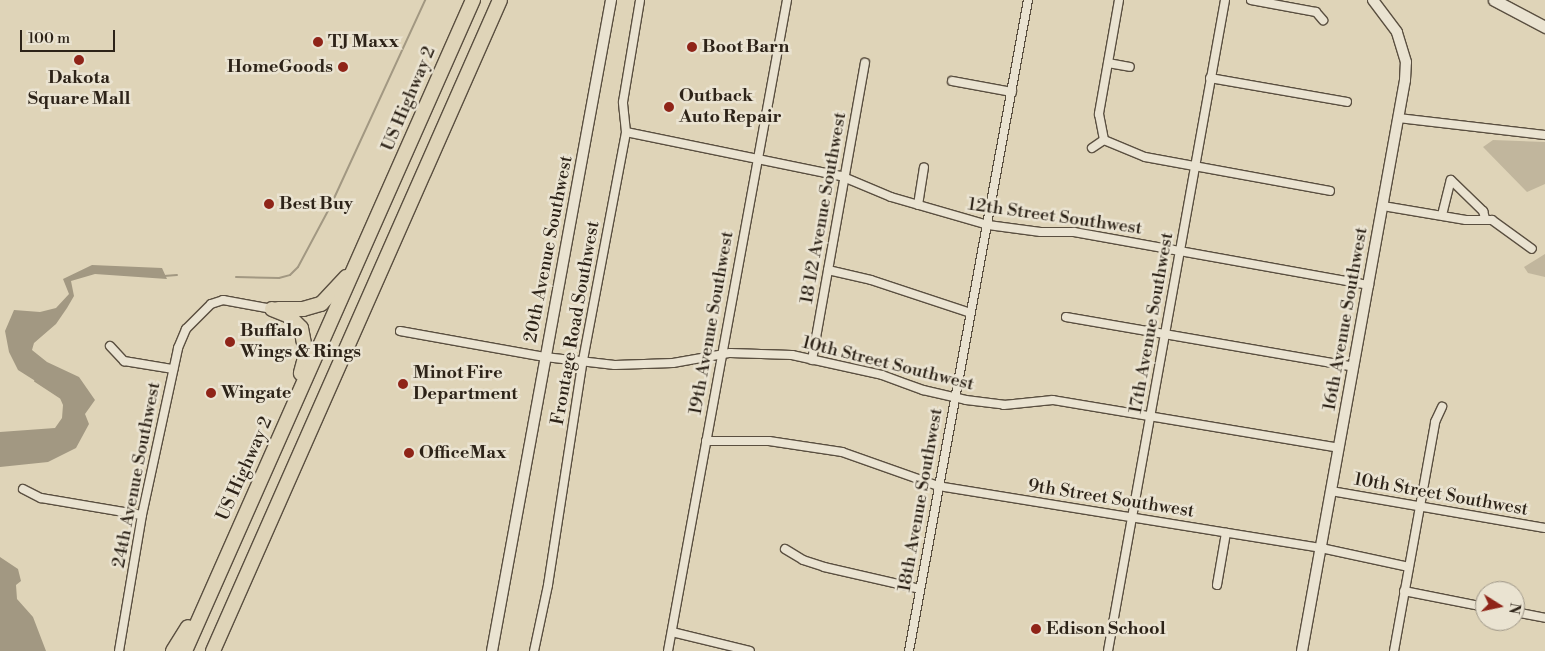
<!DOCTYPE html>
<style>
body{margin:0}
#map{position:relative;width:1545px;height:651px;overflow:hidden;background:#dfd4b8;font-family:"Libre Bodoni",serif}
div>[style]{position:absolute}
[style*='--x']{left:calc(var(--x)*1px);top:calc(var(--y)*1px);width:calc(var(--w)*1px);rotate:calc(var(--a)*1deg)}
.green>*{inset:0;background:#c1b69d}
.water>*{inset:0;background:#a29882}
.stream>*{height:2px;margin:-1px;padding:0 1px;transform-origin:1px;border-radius:1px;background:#a29882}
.roads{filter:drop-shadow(1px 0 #5a4f40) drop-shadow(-1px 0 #5a4f40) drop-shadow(0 1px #5a4f40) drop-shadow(0 -1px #5a4f40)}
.minor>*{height:8px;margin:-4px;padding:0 4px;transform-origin:4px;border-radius:4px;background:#eae3d1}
.tertiary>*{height:10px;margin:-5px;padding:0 5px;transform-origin:5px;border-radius:5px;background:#eae3d1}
.secondary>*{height:11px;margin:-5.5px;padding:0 5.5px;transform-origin:5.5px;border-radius:5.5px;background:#eae3d1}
.motorway>*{height:14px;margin:-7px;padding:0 7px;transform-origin:7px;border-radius:7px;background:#dfd4b8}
.dots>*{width:14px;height:14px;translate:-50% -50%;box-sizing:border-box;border:2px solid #eae3d1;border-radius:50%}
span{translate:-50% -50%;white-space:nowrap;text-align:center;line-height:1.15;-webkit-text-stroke:5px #eae3d1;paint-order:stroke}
.poi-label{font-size:18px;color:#2d2318;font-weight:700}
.left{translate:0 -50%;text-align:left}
.right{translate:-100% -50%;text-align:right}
.street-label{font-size:18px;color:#2d2318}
.north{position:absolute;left:1475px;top:581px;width:50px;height:50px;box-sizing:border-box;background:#eae3d1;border:1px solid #9e9687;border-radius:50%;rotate:100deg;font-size:14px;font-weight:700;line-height:20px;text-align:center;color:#2d2318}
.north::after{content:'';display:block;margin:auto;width:18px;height:22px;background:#8f2418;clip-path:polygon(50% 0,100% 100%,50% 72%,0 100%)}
.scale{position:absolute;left:20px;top:30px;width:95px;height:22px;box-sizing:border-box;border:2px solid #2d2318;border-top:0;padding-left:6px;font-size:15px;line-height:18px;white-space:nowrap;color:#2d2318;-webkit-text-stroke:4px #eae3d1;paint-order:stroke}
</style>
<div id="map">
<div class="green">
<div style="clip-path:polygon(1493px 140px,1545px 142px,1545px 184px,1527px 192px,1483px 147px)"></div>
<div style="clip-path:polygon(1545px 254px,1545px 277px,1528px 273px,1524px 267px)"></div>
</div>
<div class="water">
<div style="clip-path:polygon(92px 265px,162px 268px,167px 279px,95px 274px,71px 281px,74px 296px,67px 308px,56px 324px,34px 343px,32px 350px,47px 362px,79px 377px,95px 400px,85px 414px,89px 424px,76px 448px,48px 462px,0 467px,0 432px,55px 428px,62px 418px,63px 405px,59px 396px,18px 370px,9px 352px,5px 331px,14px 310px,40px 312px,56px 308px,69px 294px,63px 279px)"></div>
<div style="clip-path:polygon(0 557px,18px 569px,21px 581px,16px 585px,17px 599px,33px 617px,46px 651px,0 651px)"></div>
</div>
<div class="stream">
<div style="--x:164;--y:276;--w:13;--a:-4"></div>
<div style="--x:236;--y:277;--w:43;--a:1.3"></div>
<div style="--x:279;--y:278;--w:11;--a:-15"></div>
<div style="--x:290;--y:275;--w:11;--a:-45"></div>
<div style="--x:298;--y:267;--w:68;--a:-61.9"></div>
<div style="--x:330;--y:207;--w:228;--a:-65.3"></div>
<div style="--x:35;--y:381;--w:30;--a:33"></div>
</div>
<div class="roads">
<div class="minor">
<div style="--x:1119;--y:0;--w:116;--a:100"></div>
<div style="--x:1099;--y:114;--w:26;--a:79"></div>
<div style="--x:1104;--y:140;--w:44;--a:22.5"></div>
<div style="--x:1145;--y:157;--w:188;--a:10.4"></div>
<div style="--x:1251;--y:0;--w:66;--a:10.5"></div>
<div style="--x:1316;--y:12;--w:11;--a:49"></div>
<div style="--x:1108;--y:63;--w:22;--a:10"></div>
<div style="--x:1210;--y:78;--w:139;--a:9.9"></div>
<div style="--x:952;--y:81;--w:61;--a:10.4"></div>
<div style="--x:1398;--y:118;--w:148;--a:6.6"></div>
<div style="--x:626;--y:132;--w:219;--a:11.6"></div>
<div style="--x:841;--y:176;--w:54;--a:22.8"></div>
<div style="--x:891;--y:197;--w:101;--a:16.1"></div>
<div style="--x:988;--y:225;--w:53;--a:7.5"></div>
<div style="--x:1041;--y:232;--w:33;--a:0"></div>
<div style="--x:1074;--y:232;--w:300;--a:10.2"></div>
<div style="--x:1092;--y:148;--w:14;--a:-34"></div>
<div style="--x:918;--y:205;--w:38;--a:-81"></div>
<div style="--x:1383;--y:206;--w:84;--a:9.6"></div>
<div style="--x:1466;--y:220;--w:26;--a:0"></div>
<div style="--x:1492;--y:220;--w:49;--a:35.9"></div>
<div style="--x:1442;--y:215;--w:36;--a:-76"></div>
<div style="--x:1451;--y:180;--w:45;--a:44.1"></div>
<div style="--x:1483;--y:211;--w:7;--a:74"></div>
<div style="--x:828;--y:270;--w:44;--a:13.1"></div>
<div style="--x:871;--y:280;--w:105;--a:18.3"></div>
<div style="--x:1066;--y:317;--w:292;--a:9.8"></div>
<div style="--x:400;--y:331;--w:147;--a:10.2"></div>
<div style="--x:545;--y:357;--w:70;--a:6.5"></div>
<div style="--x:615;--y:365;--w:58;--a:-2"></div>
<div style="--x:673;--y:363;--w:58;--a:-10"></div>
<div style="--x:730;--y:353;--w:62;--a:1.8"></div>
<div style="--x:792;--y:355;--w:92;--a:12.5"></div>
<div style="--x:882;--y:375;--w:44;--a:20.1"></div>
<div style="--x:923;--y:390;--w:44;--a:13.1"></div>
<div style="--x:966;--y:400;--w:38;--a:7"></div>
<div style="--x:1004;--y:405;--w:49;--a:-5.8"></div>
<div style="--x:1053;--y:400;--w:290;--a:9.5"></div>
<div style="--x:110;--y:346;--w:21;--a:47"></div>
<div style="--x:124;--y:361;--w:50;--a:9.3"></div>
<div style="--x:812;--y:360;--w:302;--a:-79.9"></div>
<div style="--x:706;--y:441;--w:63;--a:0"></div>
<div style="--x:769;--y:441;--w:74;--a:8.6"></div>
<div style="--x:842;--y:452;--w:102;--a:19.5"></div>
<div style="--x:938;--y:486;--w:388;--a:9.2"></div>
<div style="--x:1321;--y:548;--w:90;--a:12.2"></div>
<div style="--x:23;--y:489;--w:20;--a:27"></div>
<div style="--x:41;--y:498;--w:102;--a:9.6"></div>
<div style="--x:1331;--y:491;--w:217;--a:9.8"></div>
<div style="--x:785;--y:549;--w:21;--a:31"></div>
<div style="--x:803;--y:560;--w:22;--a:18"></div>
<div style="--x:824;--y:567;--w:98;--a:12.9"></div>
<div style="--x:1217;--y:585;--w:53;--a:-80.2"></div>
<div style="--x:1404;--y:591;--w:83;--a:11.2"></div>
<div style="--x:1515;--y:612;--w:31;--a:11"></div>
<div style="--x:672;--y:632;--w:80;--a:13.7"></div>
<div style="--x:119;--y:651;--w:138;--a:-80.4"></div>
<div style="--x:142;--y:515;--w:171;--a:-77.8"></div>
<div style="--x:178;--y:348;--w:21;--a:-67"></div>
<div style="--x:186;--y:329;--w:35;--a:-45"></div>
<div style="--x:211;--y:304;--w:13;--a:-18"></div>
<div style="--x:223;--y:300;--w:50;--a:10.4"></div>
<div style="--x:534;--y:651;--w:67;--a:-78"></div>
<div style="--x:548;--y:585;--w:228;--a:-81.2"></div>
<div style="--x:583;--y:360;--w:232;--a:-79.3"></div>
<div style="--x:626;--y:132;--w:30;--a:-96"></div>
<div style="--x:623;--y:102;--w:103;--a:-80.5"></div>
<div style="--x:668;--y:651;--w:662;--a:-79.64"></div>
<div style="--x:909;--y:651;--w:662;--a:-79.64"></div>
<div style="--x:1108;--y:651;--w:661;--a:-79.81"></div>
<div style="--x:1394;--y:651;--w:233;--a:-79.8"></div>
<div style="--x:1435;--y:422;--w:17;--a:-65"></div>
</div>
<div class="tertiary">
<div style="--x:492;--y:651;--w:662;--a:-79.64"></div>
<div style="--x:1302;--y:651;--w:580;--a:-79.77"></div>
<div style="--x:1405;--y:80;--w:18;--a:-87"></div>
<div style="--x:1406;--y:62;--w:31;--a:-107"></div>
<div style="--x:1397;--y:32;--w:40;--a:-127"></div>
</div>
<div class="secondary">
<div style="--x:1494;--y:0;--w:58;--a:27.9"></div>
</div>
<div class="motorway">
<div style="--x:272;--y:309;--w:18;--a:22"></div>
<div style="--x:289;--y:316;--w:17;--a:45"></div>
<div style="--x:301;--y:328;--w:26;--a:79"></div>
<div style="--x:306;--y:354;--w:20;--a:105"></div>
<div style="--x:278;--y:309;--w:25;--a:0"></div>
<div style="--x:303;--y:309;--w:19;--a:-16"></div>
<div style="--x:321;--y:304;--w:37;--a:-47"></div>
<div style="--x:173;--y:651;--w:28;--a:-58"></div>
<div style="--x:185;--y:651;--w:712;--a:-66.14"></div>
<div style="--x:213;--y:651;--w:711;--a:-66.21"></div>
</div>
</div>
<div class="dots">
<div style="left:318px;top:42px;background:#8f2418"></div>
<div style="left:692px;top:47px;background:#8f2418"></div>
<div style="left:79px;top:60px;background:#8f2418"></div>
<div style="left:343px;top:67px;background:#8f2418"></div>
<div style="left:669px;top:107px;background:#8f2418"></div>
<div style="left:269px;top:204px;background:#8f2418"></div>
<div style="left:230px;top:342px;background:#8f2418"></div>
<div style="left:403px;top:384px;background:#8f2418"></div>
<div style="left:211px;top:393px;background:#8f2418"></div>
<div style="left:409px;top:453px;background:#8f2418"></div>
<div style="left:1036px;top:629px;background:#8f2418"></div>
</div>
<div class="poi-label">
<span class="left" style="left:328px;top:42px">TJ Maxx</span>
<span class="left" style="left:702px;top:47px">Boot Barn</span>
<span class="right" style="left:333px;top:67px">HomeGoods</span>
<span style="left:79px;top:89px">Dakota<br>Square Mall</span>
<span class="left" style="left:679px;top:107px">Outback<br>Auto Repair</span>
<span class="left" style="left:279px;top:204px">Best Buy</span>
<span class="left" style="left:240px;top:342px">Buffalo<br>Wings &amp; Rings</span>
<span class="left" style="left:413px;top:384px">Minot Fire<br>Department</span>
<span class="left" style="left:221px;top:393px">Wingate</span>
<span class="left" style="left:419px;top:453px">OfficeMax</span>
<span class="left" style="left:1046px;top:629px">Edison School</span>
</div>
<div class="street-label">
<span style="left:409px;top:99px;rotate:-67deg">US Highway 2</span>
<span style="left:824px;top:208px;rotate:-80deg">18 1/2 Avenue Southwest</span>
<span style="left:1055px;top:217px;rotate:8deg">12th Street Southwest</span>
<span style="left:549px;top:249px;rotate:-79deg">20th Avenue Southwest</span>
<span style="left:1346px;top:319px;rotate:-80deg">16th Avenue Southwest</span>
<span style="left:576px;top:323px;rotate:-80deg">Frontage Road Southwest</span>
<span style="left:712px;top:323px;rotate:-80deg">19th Avenue Southwest</span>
<span style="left:1152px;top:323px;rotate:-80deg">17th Avenue Southwest</span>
<span style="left:888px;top:364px;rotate:14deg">10th Street Southwest</span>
<span style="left:245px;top:469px;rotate:-66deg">US Highway 2</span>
<span style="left:137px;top:475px;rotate:-79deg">24th Avenue Southwest</span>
<span style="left:1441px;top:495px;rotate:10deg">10th Street Southwest</span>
<span style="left:1111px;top:499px;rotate:9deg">9th Street Southwest</span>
<span style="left:921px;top:500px;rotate:-80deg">18th Avenue Southwest</span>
</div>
<div class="north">N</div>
<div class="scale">100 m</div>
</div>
